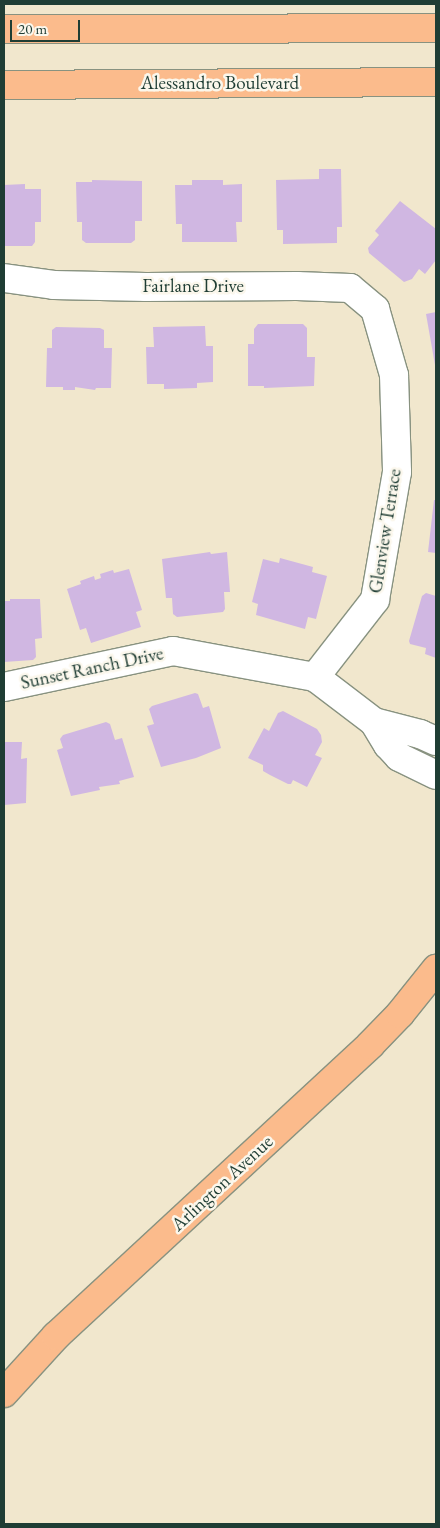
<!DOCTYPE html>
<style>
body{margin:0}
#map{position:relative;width:440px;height:1528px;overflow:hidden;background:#f1e7cd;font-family:"EB Garamond",serif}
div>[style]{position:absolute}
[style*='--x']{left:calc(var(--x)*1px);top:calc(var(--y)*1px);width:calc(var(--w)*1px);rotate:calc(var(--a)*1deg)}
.building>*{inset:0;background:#d0b7e2}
.roads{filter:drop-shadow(1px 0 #889280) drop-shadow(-1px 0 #889280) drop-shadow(0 1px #889280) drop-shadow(0 -1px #889280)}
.minor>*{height:28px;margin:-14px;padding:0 14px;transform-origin:14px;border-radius:14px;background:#fff}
.primary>*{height:28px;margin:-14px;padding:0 14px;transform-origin:14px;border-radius:14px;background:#fbbb8c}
span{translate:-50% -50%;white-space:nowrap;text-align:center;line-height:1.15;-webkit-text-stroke:5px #fbf7ec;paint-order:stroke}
.street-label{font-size:19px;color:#1f3d34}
.frame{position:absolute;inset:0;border:5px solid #1f3d34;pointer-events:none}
.scale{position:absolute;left:10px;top:20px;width:70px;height:22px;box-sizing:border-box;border:2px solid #1f3d34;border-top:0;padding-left:6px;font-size:15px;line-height:18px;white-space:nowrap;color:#1f3d34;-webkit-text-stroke:4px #fbf7ec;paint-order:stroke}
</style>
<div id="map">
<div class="building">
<div style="clip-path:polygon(319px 169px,341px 169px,342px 227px,337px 227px,337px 243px,283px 244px,283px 230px,277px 230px,276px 180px,319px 179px)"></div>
<div style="clip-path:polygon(92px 180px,142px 181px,142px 221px,135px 221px,135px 240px,131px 243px,86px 243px,82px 240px,82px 222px,77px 222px,76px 182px,92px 182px)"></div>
<div style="clip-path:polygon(192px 180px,223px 180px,223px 185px,242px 184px,242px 222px,236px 222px,237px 242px,182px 242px,182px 224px,176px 224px,175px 185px,192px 185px)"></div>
<div style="clip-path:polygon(25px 184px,25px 189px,41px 189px,41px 222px,35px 222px,35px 242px,32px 246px,4px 246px,4px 185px)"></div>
<div style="clip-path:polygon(400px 201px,436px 229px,436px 260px,425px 274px,419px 269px,412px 279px,404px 282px,369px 253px,368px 248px,379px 235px,375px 231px)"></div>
<div style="clip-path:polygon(436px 312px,436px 365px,435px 365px,426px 314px)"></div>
<div style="clip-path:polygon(258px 324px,303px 324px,307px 328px,307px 357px,315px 357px,314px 386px,264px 388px,264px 386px,248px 386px,248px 344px,254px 344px,254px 329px)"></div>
<div style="clip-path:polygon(205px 326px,206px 346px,213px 346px,213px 382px,197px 383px,197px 388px,164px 389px,164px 384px,147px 384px,146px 347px,154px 347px,153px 327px)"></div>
<div style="clip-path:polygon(56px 327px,100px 328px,104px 330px,104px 348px,112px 348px,111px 388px,96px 388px,95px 390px,75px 387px,75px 390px,63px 390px,63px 387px,46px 387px,47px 348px,52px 348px,52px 330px)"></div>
<div style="clip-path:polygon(434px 500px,436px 500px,436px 553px,428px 552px)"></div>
<div style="clip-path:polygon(210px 552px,211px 554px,227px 552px,230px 592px,224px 592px,225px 609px,223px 612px,177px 617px,173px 614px,172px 598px,166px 598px,162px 559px)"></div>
<div style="clip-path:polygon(280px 558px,313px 567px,312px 572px,327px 576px,316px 619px,308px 617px,305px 629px,256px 615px,258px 604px,252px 602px,263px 559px,279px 563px)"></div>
<div style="clip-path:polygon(129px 569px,142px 610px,136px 612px,141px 627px,91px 643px,86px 628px,80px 630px,67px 589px,81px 584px,80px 581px,94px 576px,95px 580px,101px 578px,100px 574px,113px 570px,114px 573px)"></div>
<div style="clip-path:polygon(426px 593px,436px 596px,436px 658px,425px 654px,426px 648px,410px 644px,409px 641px,422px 596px)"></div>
<div style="clip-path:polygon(10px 599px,40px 599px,42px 638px,35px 639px,36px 657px,33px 660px,4px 662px,4px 601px,10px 601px)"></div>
<div style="clip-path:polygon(195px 693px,198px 694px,203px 708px,209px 706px,221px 748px,196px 758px,161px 767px,147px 726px,154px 724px,149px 709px,152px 706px)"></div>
<div style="clip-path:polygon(283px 711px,317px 729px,321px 735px,322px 742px,315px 755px,322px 758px,307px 787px,293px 780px,291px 784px,288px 784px,270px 775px,263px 771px,263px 765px,248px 758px,264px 728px,269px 731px,278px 713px)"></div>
<div style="clip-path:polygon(106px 722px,110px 724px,115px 740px,122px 738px,134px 777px,119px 781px,120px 784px,99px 787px,100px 790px,71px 796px,57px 750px,63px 748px,60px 739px,63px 735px)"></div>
<div style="clip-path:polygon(4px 742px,22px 742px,21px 759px,27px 758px,26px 803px,4px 805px)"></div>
</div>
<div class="roads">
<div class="minor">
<div style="--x:4;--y:278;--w:50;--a:8"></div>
<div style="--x:54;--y:285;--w:92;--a:1.2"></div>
<div style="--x:146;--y:287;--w:151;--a:-0.4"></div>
<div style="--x:297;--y:286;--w:53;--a:2.2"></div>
<div style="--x:350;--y:288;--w:33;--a:40"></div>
<div style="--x:375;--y:309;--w:69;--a:73.9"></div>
<div style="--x:394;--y:375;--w:97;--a:88.2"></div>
<div style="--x:397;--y:472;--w:130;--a:99.8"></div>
<div style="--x:375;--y:600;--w:98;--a:127.9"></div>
<div style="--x:4;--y:687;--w:173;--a:-12"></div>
<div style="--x:173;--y:651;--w:144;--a:10.4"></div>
<div style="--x:315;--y:677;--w:74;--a:37.3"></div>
<div style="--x:374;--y:722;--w:27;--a:59"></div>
<div style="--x:388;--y:745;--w:16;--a:47"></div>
<div style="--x:399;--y:757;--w:41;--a:25.9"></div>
<div style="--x:374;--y:722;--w:48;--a:14.6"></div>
<div style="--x:420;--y:734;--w:17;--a:24"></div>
</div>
<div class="primary">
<div style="--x:4;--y:29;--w:432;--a:-0.1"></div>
<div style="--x:4;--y:85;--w:432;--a:-0.4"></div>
<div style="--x:4;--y:1393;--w:77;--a:-47.6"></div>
<div style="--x:56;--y:1336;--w:428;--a:-42.8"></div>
<div style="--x:370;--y:1045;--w:43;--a:-45.9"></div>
<div style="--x:400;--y:1014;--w:58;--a:-51.3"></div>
</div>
</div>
<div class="street-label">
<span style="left:220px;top:83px">Alessandro Boulevard</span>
<span style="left:193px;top:286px">Fairlane Drive</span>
<span style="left:385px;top:531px;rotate:-81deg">Glenview Terrace</span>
<span style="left:92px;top:668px;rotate:-12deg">Sunset Ranch Drive</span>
<span style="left:222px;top:1183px;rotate:-43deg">Arlington Avenue</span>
</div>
<div class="frame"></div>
<div class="scale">20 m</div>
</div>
